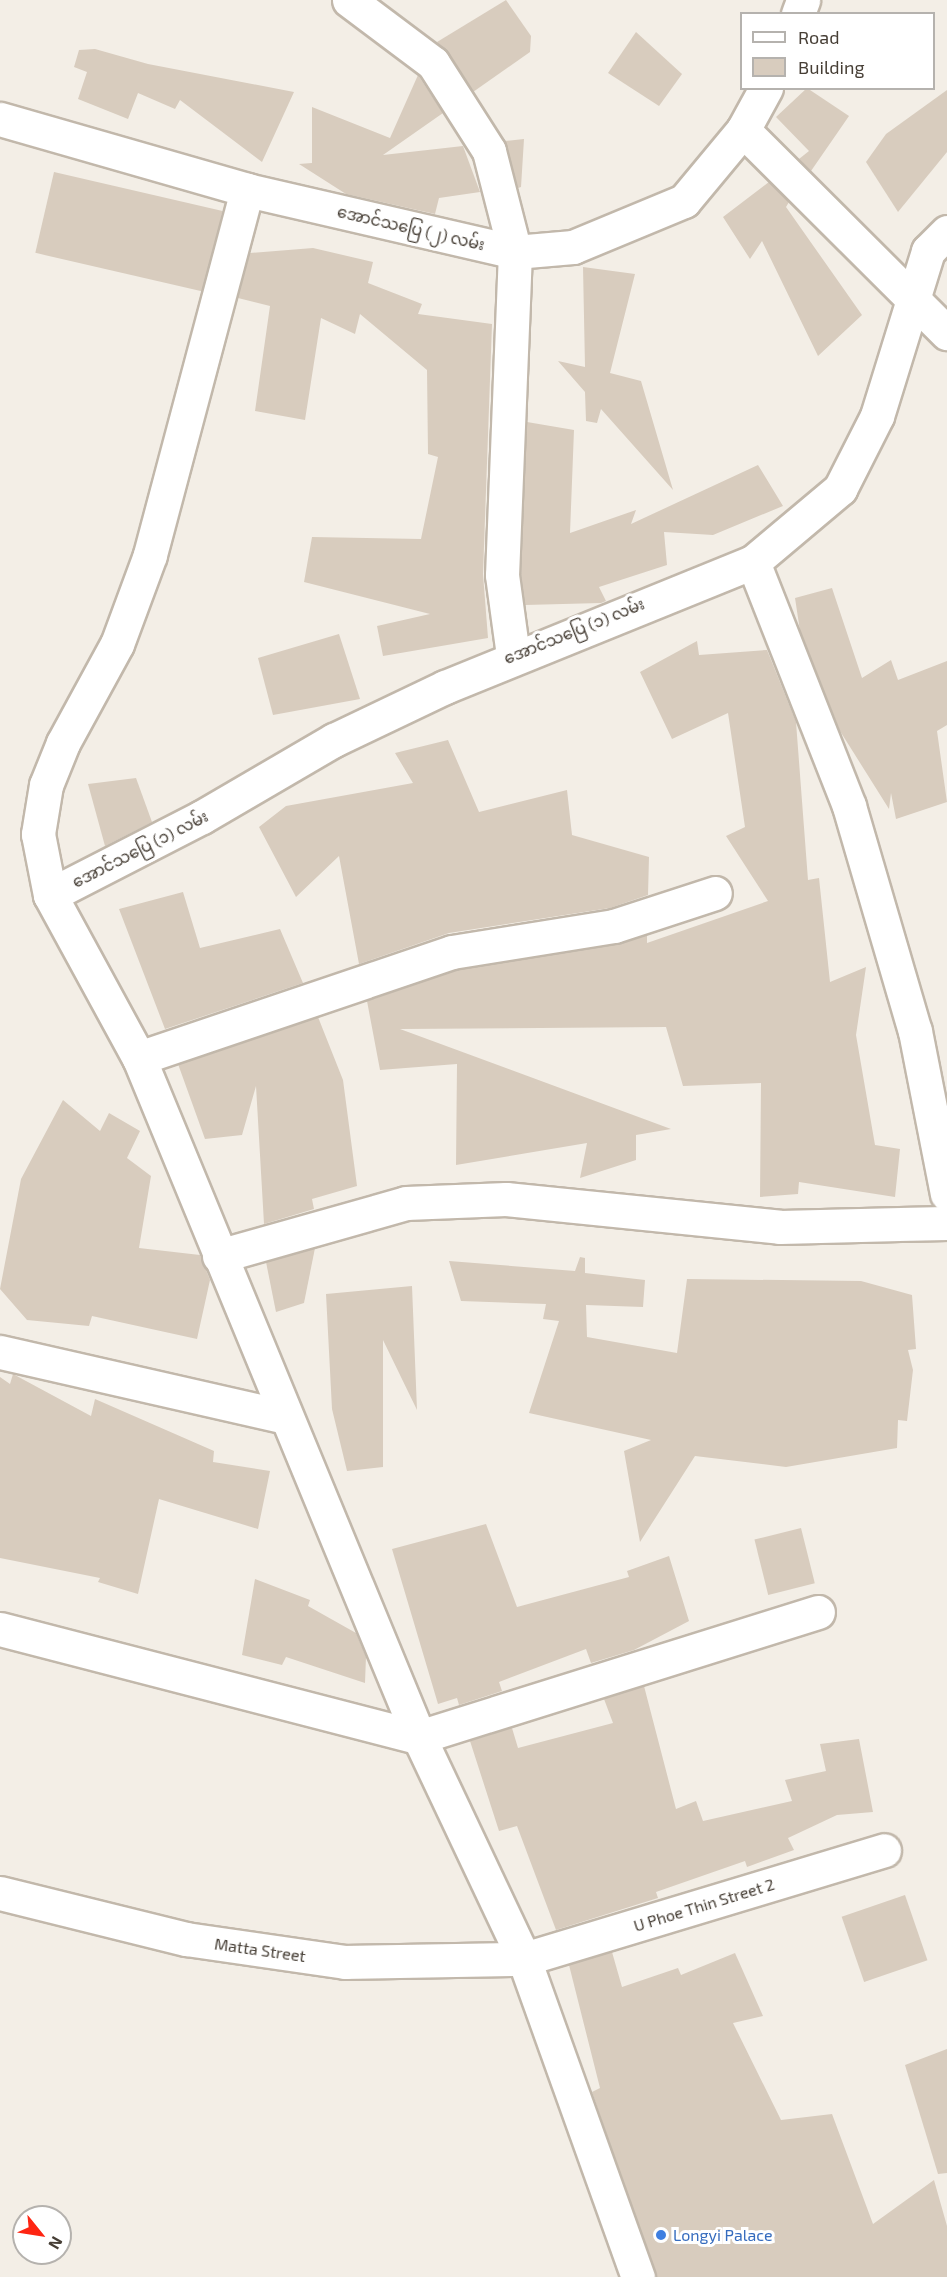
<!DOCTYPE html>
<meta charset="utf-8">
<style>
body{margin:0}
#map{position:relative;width:947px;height:2277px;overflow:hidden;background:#f3eee6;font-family:"Exo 2","Noto Sans Myanmar",sans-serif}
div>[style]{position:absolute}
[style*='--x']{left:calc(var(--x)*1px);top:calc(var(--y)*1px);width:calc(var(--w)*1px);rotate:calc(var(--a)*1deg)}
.building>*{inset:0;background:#d8ccbe;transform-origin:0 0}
.roads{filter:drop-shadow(2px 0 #c2b8ab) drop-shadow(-2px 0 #c2b8ab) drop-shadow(0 2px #c2b8ab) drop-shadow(0 -2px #c2b8ab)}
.minor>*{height:33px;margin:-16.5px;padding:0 16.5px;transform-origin:16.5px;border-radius:16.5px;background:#fff}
.dots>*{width:16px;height:16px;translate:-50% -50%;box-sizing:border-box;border:3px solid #fff;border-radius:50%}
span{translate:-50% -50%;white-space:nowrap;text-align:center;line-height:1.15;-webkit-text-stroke:6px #fff;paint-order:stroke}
.street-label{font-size:16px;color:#463e35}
.shop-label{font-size:16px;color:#366cbe}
.left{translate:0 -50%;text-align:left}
.legend{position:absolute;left:740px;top:12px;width:195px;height:78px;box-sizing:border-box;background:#fff;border:2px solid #b5b2ae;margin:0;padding:8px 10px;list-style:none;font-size:18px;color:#463e35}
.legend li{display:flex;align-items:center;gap:12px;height:30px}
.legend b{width:30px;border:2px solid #b5b2ae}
.north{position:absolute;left:12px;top:2205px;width:60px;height:60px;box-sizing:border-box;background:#fff;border:2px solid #b5b2ae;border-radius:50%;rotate:120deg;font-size:16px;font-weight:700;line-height:24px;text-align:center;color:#463e35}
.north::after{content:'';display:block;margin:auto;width:21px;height:27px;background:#fe2512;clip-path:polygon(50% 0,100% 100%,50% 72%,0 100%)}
</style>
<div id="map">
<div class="building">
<div style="clip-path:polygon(506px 0,531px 36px,530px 52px,473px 92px,437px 42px)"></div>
<div style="clip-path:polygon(636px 32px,682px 74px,659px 106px,608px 73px)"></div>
<div style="clip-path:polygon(95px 49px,148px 64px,294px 92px,262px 162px,180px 100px,175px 109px,138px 93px,128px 119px,78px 99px,87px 72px,74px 67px,79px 50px)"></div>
<div style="clip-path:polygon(418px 75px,443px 113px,383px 155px,463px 146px,480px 192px,439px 198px,435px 214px,346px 194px,299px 164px,312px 163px,312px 107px,390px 138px)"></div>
<div style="clip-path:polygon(807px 88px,849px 116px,811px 171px,799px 159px,809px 151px,776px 117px)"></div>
<div style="clip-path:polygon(947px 90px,947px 152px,898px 212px,866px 162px,886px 134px)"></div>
<div style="clip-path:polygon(524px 139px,521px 187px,518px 188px,505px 141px)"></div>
<div style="left:54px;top:172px;width:173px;height:83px;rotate:13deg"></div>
<div style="clip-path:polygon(769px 182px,789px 202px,786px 207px,862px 315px,818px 356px,762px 241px,750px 259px,723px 217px)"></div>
<div style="clip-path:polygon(313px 248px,373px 262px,368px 283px,422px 304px,418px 314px,492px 324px,483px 574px,488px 638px,383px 656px,377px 626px,430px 614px,304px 582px,312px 537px,421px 539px,438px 457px,428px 454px,427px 370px,360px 314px,355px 334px,321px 318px,305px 420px,255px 411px,270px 306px,238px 298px,250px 253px)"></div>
<div style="clip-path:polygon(583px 267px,635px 274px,610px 373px,641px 381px,673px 490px,601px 409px,597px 423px,586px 421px,585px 392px,558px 361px,585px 367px)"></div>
<div style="clip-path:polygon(527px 422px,574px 430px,570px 533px,636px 510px,631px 524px,758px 465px,783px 506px,713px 535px,664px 532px,667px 565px,599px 587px,606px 601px,601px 603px,525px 605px,521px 574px)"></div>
<div style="clip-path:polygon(832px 588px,862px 678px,891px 660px,898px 680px,947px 661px,947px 725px,937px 731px,947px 802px,896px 819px,891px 793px,889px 809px,840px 731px,800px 631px,795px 598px)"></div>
<div style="clip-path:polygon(339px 634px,360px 699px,273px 715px,258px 658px)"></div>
<div style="clip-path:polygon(697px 641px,699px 655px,767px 650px,796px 722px,808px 880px,819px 878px,830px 982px,866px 967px,856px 1035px,875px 1145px,900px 1149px,895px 1197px,799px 1182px,798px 1194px,760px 1197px,761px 1083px,683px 1086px,666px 1027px,400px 1029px,671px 1129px,636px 1135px,636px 1160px,580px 1178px,587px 1143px,456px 1165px,457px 1064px,380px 1070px,367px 1001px,457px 970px,647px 935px,647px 943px,768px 901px,726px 836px,745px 827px,728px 713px,672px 739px,640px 672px)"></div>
<div style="clip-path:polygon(448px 740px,479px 812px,567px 790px,572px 835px,649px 857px,648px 895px,610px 908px,449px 933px,359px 964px,339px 856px,296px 897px,259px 827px,286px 806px,413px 783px,395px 753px)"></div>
<div style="clip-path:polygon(136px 778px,152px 822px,105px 846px,88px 784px)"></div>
<div style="clip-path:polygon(183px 892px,200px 948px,280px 929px,303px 983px,165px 1029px,119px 909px)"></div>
<div style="clip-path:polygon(318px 1017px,343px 1080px,357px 1186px,312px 1199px,314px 1209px,264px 1224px,256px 1086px,242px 1135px,205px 1139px,178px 1064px)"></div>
<div style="clip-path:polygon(63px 1100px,100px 1131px,109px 1113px,140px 1131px,127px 1158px,151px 1176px,139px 1248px,200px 1255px,210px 1280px,197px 1339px,92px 1316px,89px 1326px,27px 1320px,0 1289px,21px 1179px)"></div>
<div style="clip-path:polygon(315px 1248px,304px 1303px,276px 1312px,266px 1262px)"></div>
<div style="clip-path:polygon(580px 1257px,585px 1258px,585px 1273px,645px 1280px,643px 1307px,586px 1305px,587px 1337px,677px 1353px,687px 1279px,861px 1281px,912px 1295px,916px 1349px,908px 1350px,913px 1370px,907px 1421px,898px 1420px,897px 1448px,786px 1467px,695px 1456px,640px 1542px,624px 1451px,651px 1440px,529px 1413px,559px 1321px,543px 1319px,546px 1304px,461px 1301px,449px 1261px,575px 1271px)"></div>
<div style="clip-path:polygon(412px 1286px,417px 1410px,383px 1340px,383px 1467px,347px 1471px,332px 1409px,326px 1294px)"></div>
<div style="clip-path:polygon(13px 1374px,91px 1416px,95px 1399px,214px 1451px,213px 1462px,270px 1471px,258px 1529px,159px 1499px,138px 1594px,98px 1582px,100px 1578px,0 1558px,0 1377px,10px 1384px)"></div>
<div style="clip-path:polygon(486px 1524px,517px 1607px,629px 1577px,627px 1571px,669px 1556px,689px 1621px,634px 1650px,591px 1663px,586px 1649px,499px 1682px,502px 1691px,459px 1705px,457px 1698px,438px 1704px,392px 1549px)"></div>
<div style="left:801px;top:1528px;width:57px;height:48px;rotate:76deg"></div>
<div style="clip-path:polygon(255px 1579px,310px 1600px,308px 1606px,356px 1633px,366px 1657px,365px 1683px,286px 1657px,282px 1665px,242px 1655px)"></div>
<div style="clip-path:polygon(644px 1686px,676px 1809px,696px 1801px,703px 1821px,792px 1801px,785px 1780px,826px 1771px,820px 1744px,859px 1739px,873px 1812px,837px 1815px,788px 1838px,794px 1850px,747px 1867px,745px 1861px,656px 1892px,658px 1898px,556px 1930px,517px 1826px,499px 1831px,470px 1741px,512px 1728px,518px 1748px,613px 1723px,604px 1699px)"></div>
<div style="left:905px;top:1895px;width:69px;height:67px;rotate:71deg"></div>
<div style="clip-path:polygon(612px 1952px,622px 1987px,678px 1968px,681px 1975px,735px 1953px,763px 2016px,733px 2023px,781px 2120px,832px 2114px,873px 2224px,934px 2180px,947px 2226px,947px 2277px,656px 2277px,592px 2092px,600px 2088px,569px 1965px)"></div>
<div style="clip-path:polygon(947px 2049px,947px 2173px,938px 2174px,905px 2065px)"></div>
</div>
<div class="roads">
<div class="minor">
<div style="--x:349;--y:0;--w:105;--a:36.9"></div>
<div style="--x:433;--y:63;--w:104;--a:57.5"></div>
<div style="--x:489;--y:151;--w:104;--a:75.6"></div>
<div style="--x:515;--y:252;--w:323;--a:92.3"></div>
<div style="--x:502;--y:575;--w:81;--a:82.2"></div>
<div style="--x:798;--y:14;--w:15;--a:-70"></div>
<div style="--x:0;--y:119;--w:257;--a:16"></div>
<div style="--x:247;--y:190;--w:275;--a:13"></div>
<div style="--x:515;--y:252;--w:58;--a:-4.9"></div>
<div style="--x:573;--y:247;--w:120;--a:-22.5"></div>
<div style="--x:684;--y:201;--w:92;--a:-50.3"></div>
<div style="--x:743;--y:130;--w:48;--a:-61.3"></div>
<div style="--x:743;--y:130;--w:288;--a:44.9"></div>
<div style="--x:247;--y:190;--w:378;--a:104.9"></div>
<div style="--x:150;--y:555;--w:95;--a:110.3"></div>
<div style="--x:117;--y:644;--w:113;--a:118.6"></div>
<div style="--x:63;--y:743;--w:45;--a:112"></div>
<div style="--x:46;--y:785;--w:50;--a:99.3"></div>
<div style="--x:38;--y:834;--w:62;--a:78.9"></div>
<div style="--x:50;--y:895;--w:186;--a:61.4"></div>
<div style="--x:139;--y:1058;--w:734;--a:67.59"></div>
<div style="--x:419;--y:1737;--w:246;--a:64.7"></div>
<div style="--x:524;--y:1959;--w:338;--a:70.3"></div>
<div style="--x:753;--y:562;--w:262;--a:68.5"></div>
<div style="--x:849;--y:806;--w:234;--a:73.7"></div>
<div style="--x:915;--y:1031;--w:166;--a:78.9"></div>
<div style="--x:50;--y:895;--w:171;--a:-27.2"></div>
<div style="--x:202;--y:817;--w:153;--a:-30.3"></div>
<div style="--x:334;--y:740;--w:123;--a:-25.5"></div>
<div style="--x:445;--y:687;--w:332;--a:-22.1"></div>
<div style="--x:753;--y:562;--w:114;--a:-40"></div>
<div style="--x:840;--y:489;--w:82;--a:-63.1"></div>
<div style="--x:877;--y:416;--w:173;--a:-72.8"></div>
<div style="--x:928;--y:251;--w:27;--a:-45"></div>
<div style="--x:139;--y:1058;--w:330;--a:-18.7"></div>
<div style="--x:452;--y:952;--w:164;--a:-9.1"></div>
<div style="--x:614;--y:926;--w:106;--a:-18.1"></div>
<div style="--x:219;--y:1256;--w:194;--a:-15.8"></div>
<div style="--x:406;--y:1203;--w:100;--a:-2.3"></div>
<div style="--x:506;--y:1199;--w:275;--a:5.8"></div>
<div style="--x:780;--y:1227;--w:167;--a:-1.4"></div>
<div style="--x:0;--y:1352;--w:292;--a:12.8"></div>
<div style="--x:0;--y:1629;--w:433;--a:14.5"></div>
<div style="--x:419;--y:1737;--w:418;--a:-17.4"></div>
<div style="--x:0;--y:1893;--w:192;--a:13.9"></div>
<div style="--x:186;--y:1939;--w:161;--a:8.2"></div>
<div style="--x:345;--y:1962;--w:179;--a:-1"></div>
<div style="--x:524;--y:1959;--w:376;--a:-16.8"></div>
</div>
</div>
<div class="dots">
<div style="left:661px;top:2235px;background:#3f7fe0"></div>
</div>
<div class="street-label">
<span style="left:411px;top:228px;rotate:13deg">အောင်သပြေ (၂) လမ်း</span>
<span style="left:574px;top:631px;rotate:-22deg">အောင်သပြေ (၁) လမ်း</span>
<span style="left:140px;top:849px;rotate:-27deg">အောင်သပြေ (၁) လမ်း</span>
<span style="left:704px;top:1905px;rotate:-17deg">U Phoe Thin Street 2</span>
<span style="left:260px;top:1950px;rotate:8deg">Matta Street</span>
</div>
<div class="shop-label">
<span class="left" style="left:673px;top:2235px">Longyi Palace</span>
</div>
<ul class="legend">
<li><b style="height:8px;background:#fff"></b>Road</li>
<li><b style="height:16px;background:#d8ccbe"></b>Building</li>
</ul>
<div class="north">N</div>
</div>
